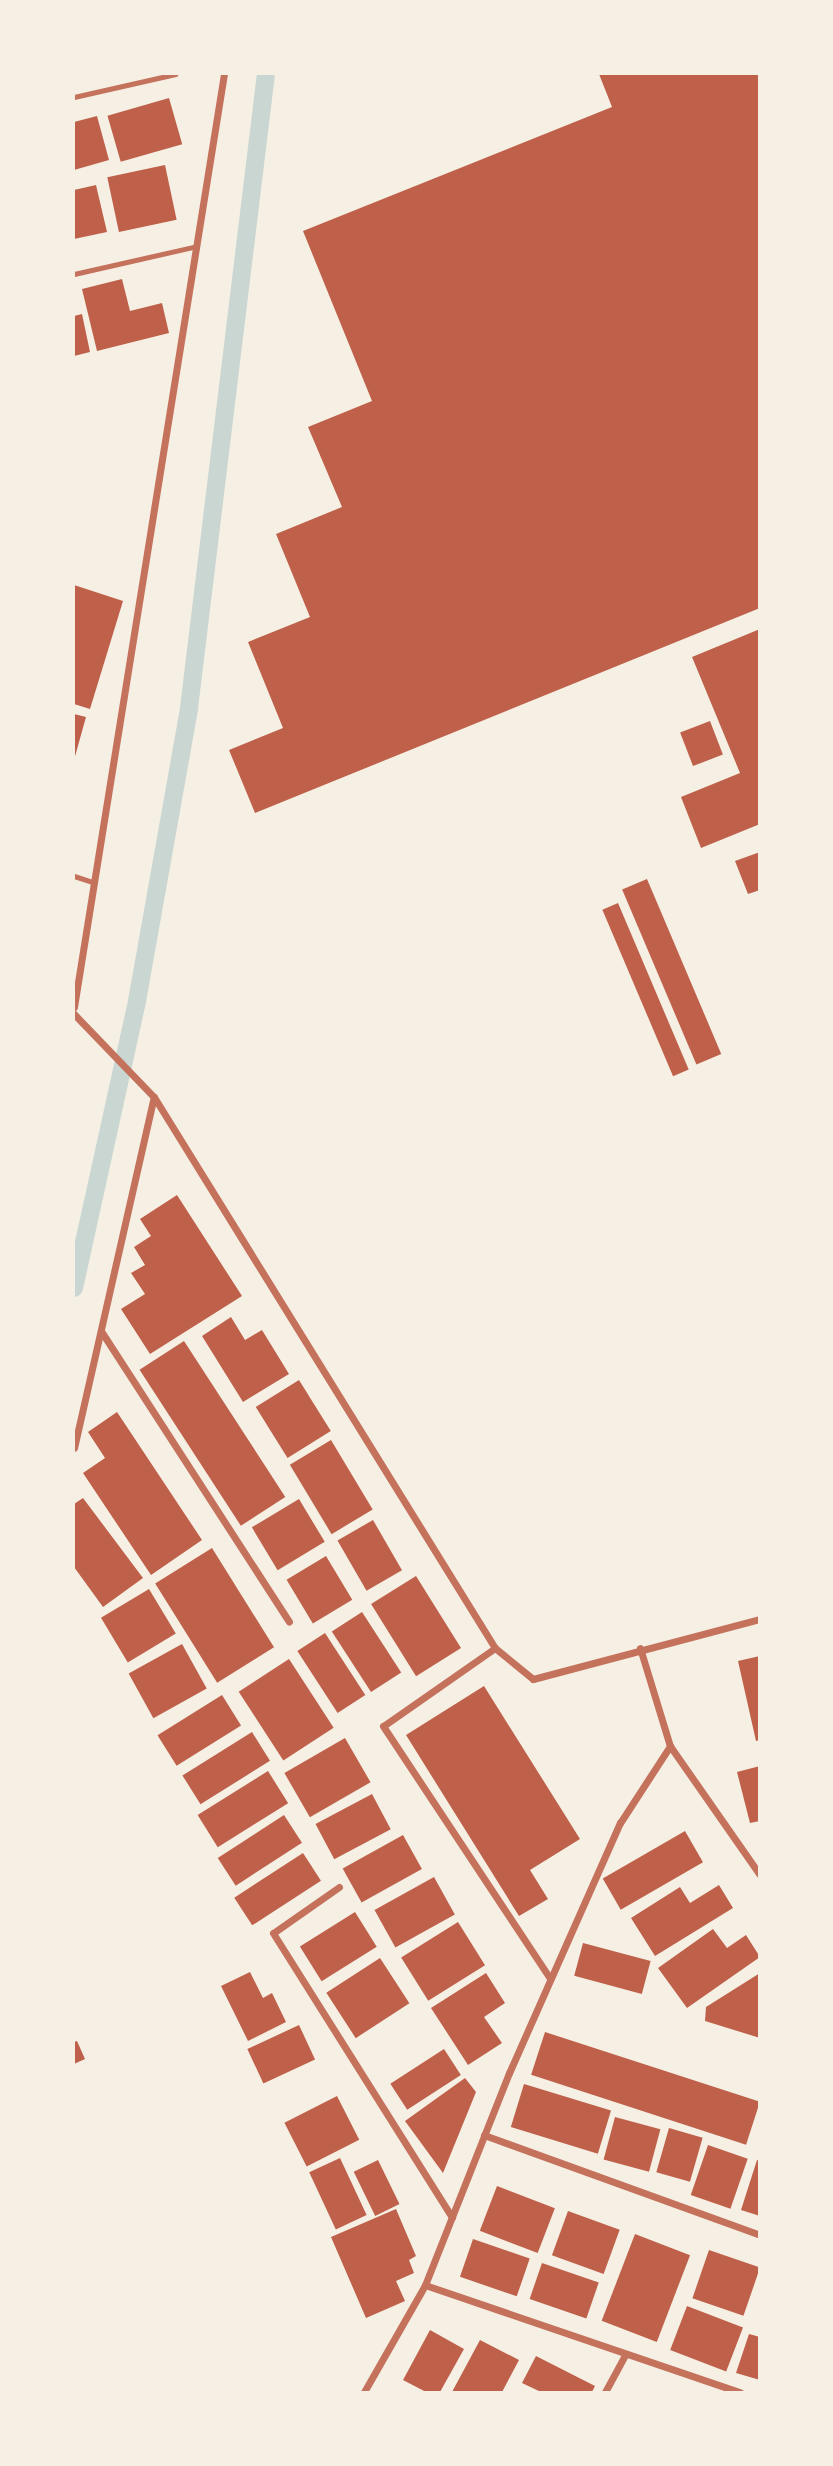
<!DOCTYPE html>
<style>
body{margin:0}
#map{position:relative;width:833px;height:2466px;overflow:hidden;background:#f6efe4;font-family:"Fira Sans Condensed",sans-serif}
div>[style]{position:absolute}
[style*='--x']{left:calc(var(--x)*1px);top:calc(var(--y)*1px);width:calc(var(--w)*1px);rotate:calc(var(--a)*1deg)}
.stream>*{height:18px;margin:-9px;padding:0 9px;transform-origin:9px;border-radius:9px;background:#c9d6d2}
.building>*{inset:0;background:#bf614a;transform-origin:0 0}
.service>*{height:5px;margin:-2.5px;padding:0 2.5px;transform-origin:2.5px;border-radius:2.5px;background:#c5725c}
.minor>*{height:7px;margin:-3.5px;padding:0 3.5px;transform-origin:3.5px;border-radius:3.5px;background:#c5725c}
span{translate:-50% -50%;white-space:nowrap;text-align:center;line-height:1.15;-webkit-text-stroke:6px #f6efe4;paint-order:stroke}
.frame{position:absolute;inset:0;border:75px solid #f6efe4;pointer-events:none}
</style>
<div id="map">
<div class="stream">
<div style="--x:74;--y:1288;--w:294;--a:-77.6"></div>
<div style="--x:137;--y:1001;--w:298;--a:-79.9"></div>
<div style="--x:189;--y:708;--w:639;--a:-83.08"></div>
</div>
<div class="building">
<div style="clip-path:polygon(599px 74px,760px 74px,760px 608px,255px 813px,229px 750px,283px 728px,248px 642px,310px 617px,276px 534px,342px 507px,308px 427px,372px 401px,303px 231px,612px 107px)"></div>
<div style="left:169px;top:98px;width:48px;height:64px;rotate:74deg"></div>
<div style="clip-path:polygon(97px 116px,109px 160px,74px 170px,74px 122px)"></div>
<div style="left:165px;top:165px;width:56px;height:59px;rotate:78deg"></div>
<div style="clip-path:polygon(96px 185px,107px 232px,74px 239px,74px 190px)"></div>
<div style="clip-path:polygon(122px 279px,130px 311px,162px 303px,169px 333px,97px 351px,82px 289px)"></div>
<div style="clip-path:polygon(82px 314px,90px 352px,74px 356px,74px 316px)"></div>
<div style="clip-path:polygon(74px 585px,123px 601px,90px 709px,74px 704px)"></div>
<div style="clip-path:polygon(760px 629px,760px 824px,701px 848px,681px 797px,740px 773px,692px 657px)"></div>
<div style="clip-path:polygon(74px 714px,86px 717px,74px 760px)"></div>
<div style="left:710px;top:721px;width:36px;height:32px;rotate:69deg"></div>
<div style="clip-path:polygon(760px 852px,760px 890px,748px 894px,735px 861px)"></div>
<div style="left:647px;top:879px;width:190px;height:27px;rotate:67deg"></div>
<div style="left:618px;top:903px;width:181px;height:17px;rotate:67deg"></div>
<div style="clip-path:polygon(177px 1195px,242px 1296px,150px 1354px,121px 1309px,145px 1294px,131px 1273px,145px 1265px,134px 1247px,151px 1236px,140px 1219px)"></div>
<div style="clip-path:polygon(231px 1317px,245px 1340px,262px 1330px,289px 1374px,243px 1402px,202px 1336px)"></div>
<div style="left:184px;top:1341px;width:186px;height:53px;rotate:57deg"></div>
<div style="left:299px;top:1380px;width:60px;height:51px;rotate:58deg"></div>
<div style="clip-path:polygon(117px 1412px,202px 1540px,151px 1575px,83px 1473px,105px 1458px,88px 1432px)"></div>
<div style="left:331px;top:1440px;width:81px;height:48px;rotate:59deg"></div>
<div style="clip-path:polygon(83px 1498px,143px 1578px,103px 1607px,74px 1567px,74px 1504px)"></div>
<div style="left:299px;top:1499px;width:50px;height:55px;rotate:59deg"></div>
<div style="left:373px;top:1520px;width:58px;height:41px;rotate:60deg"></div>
<div style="left:212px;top:1548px;width:117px;height:67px;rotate:58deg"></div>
<div style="left:326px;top:1556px;width:51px;height:46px;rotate:59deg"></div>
<div style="left:416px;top:1576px;width:85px;height:53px;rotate:58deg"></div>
<div style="left:149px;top:1589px;width:52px;height:56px;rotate:59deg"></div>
<div style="left:362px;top:1612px;width:72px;height:36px;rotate:57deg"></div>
<div style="left:325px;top:1633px;width:74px;height:33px;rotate:57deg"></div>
<div style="left:182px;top:1644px;width:51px;height:61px;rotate:61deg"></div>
<div style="clip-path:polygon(760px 1656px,760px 1740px,756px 1741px,738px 1661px)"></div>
<div style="left:289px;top:1659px;width:82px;height:60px;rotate:57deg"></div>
<div style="clip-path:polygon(484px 1686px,580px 1839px,530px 1870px,548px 1899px,519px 1916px,406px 1735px)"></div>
<div style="left:222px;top:1695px;width:36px;height:76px;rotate:58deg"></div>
<div style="left:252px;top:1732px;width:34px;height:82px;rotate:58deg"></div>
<div style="left:345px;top:1738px;width:51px;height:70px;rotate:60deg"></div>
<div style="clip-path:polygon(760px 1766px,760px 1821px,750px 1823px,737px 1772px)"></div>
<div style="left:268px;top:1771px;width:38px;height:83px;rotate:58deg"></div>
<div style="left:372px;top:1794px;width:40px;height:64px;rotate:62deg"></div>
<div style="left:284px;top:1815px;width:33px;height:79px;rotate:57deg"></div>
<div style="left:685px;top:1831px;width:36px;height:95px;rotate:60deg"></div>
<div style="left:403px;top:1835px;width:39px;height:69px;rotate:61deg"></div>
<div style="left:303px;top:1853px;width:33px;height:82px;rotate:57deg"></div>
<div style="left:434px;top:1877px;width:43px;height:68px;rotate:61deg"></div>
<div style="clip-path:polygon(719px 1885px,733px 1908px,655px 1956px,631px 1918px,680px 1887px,690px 1903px)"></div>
<div style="left:355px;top:1912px;width:41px;height:65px;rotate:58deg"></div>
<div style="left:458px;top:1922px;width:51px;height:67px;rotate:58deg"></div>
<div style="clip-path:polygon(713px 1929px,727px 1948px,746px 1935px,760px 1957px,687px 2008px,658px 1968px)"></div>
<div style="left:583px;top:1943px;width:70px;height:34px;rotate:15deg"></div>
<div style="left:380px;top:1958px;width:54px;height:64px;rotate:57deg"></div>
<div style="clip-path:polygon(250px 1972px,263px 1998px,272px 1993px,286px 2022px,248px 2041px,221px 1986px)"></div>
<div style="clip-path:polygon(486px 1973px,505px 2003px,484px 2017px,502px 2043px,468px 2065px,431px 2008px)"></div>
<div style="clip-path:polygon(760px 1973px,760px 2038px,705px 2021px,706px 2007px)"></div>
<div style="left:299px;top:2025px;width:38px;height:57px;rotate:65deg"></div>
<div style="left:545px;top:2032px;width:226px;height:45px;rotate:18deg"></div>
<div style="clip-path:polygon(77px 2041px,85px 2059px,74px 2064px,74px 2042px)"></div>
<div style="left:444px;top:2049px;width:31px;height:64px;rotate:57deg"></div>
<div style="clip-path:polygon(465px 2078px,476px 2092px,443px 2173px,405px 2121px)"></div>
<div style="left:524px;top:2084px;width:91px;height:45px;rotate:17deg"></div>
<div style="left:337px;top:2096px;width:49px;height:59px;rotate:63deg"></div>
<div style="left:615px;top:2117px;width:47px;height:44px;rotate:15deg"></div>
<div style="left:669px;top:2128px;width:35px;height:46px;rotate:16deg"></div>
<div style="left:708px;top:2145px;width:42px;height:53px;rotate:19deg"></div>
<div style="left:340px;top:2158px;width:63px;height:34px;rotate:65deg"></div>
<div style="left:378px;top:2160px;width:49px;height:27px;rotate:64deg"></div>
<div style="clip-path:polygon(757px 2160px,760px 2161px,760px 2216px,741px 2210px)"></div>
<div style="left:497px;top:2186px;width:62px;height:48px;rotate:21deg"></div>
<div style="clip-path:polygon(396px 2209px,416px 2256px,409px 2260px,414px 2273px,396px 2281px,405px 2301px,366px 2318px,331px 2237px)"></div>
<div style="left:568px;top:2211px;width:55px;height:47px;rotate:20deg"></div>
<div style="left:635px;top:2234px;width:59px;height:93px;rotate:21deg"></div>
<div style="left:473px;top:2239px;width:60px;height:40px;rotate:19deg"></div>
<div style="left:709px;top:2250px;width:54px;height:51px;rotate:19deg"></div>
<div style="left:542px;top:2263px;width:60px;height:38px;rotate:19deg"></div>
<div style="left:687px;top:2306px;width:60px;height:47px;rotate:21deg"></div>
<div style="clip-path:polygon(430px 2330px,464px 2349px,440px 2392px,426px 2392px,403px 2380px)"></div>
<div style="clip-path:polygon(749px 2334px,760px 2337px,760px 2380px,736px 2373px)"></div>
<div style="clip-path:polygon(480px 2340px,519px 2360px,502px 2392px,452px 2392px)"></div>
<div style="clip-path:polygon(536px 2356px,595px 2386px,592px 2392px,541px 2392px,522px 2383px)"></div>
</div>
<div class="service">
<div style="--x:74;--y:97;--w:104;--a:-12.8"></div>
<div style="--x:74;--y:274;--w:126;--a:-12.8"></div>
<div style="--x:74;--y:876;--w:19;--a:18"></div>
</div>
<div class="minor">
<div style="--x:74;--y:1007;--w:945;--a:-80.87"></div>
<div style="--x:74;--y:1014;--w:115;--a:46.1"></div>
<div style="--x:154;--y:1097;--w:648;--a:58.25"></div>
<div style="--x:495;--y:1648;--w:49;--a:39.2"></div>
<div style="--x:533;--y:1679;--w:235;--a:-14.8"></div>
<div style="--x:101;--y:1331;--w:346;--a:57.1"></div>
<div style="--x:74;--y:1448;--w:360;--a:-77.2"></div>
<div style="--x:495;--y:1648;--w:136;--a:145.1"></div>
<div style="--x:383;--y:1726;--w:302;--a:56.5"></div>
<div style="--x:640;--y:1648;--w:102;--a:73"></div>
<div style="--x:670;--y:1746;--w:157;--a:55.1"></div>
<div style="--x:339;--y:1887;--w:80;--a:145.1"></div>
<div style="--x:273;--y:1933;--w:336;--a:57.8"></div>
<div style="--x:484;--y:2135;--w:294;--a:19.9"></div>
<div style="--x:425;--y:2285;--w:333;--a:18.8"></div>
<div style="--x:364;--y:2392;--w:123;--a:-60.3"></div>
<div style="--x:425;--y:2285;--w:228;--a:-68.4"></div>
<div style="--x:509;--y:2073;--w:274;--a:-66.1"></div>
<div style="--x:620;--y:1823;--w:92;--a:-57"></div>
<div style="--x:605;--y:2392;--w:42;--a:-61.6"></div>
</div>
<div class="frame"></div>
</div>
